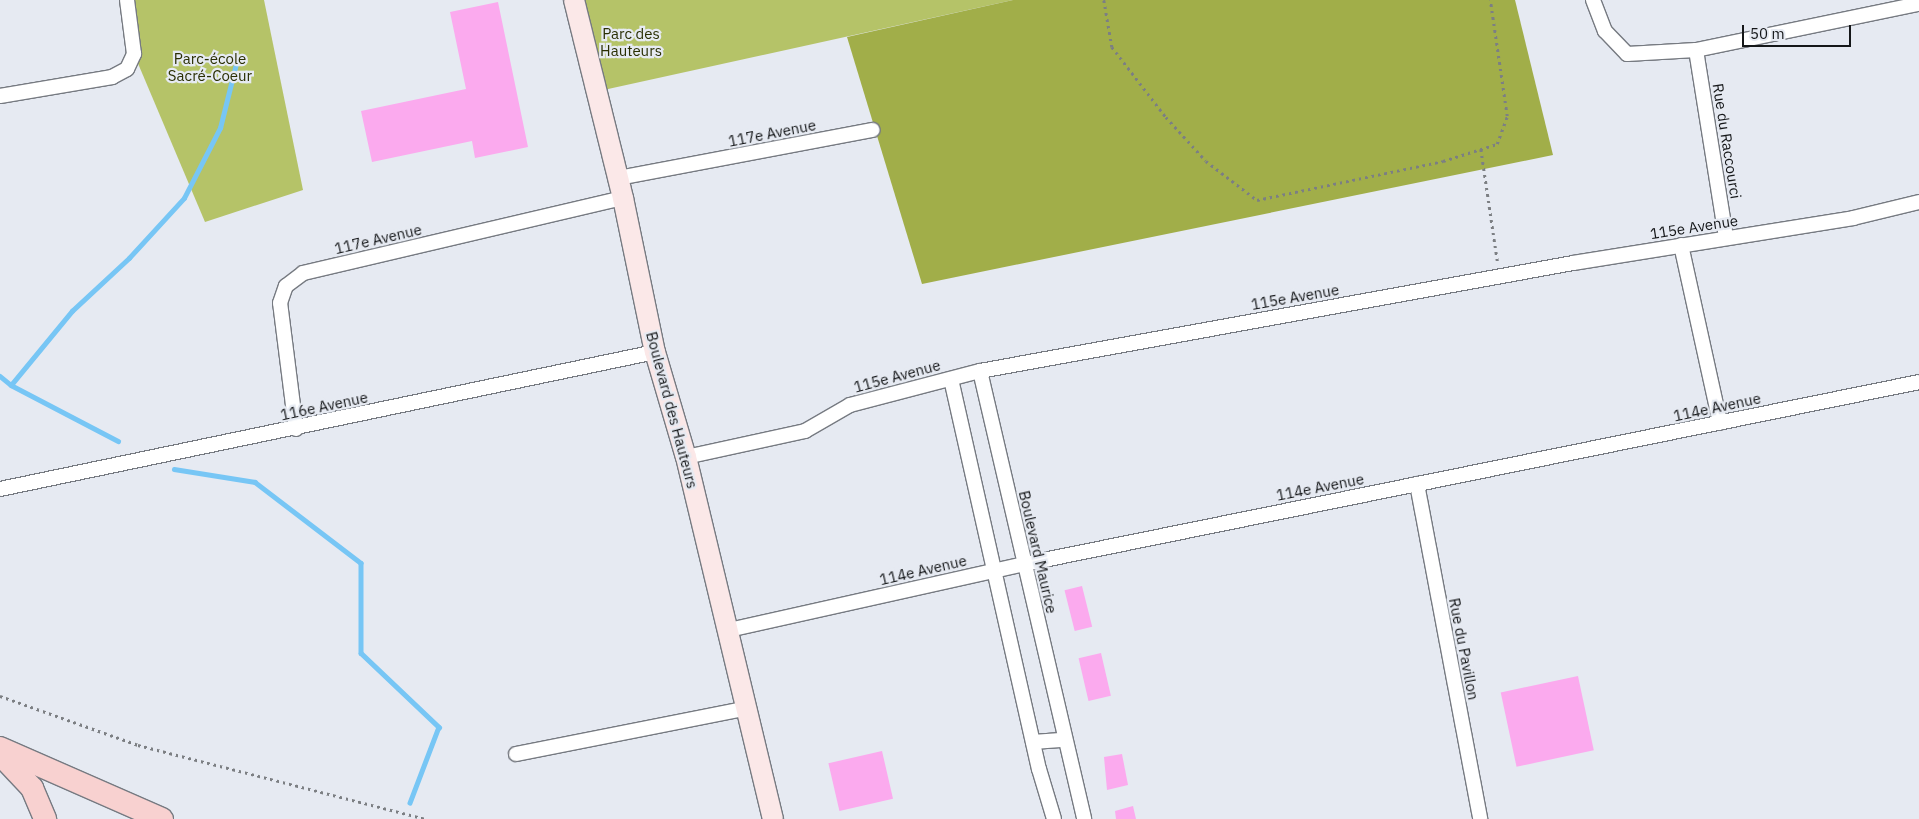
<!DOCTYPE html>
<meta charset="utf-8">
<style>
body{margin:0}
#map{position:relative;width:1919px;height:819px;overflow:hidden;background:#e6eaf2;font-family:"IBM Plex Sans",sans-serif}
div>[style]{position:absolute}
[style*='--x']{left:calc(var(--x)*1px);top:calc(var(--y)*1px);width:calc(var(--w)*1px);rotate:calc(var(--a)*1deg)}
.green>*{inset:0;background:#b5c368}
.forest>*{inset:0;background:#a1ae49}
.stream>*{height:4.5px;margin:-2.25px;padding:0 2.25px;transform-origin:2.25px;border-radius:2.25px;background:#77c6f5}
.building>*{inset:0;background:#fbaaee;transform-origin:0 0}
.path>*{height:2.5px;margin-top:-1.25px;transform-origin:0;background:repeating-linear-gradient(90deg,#7c7f83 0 2.5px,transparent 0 6.5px)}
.roads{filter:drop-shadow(1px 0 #767a81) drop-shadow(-1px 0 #767a81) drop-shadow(0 1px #767a81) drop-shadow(0 -1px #767a81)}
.street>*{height:14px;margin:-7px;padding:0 7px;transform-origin:7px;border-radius:7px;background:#fff}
.secondary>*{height:20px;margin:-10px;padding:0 10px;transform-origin:10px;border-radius:10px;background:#fbe8e8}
.primary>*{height:22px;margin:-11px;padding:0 11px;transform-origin:11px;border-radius:11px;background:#f8d1d0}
span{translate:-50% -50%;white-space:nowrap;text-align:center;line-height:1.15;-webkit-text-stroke:4.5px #e6eaf2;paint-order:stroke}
.park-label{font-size:15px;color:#2a2f03}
.street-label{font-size:15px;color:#151719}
.scale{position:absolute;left:1742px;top:25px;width:109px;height:22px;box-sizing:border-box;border:2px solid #151719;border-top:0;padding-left:6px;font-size:15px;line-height:18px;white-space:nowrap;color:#151719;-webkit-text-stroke:4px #e6eaf2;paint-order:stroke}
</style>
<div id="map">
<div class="green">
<div style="clip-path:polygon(127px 0,264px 0,303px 190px,205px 222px,134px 54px)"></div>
<div style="clip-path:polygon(577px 0,1013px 0,599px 91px)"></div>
</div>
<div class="forest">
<div style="clip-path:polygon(1013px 0,1515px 0,1553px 155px,922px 284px,847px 37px)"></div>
</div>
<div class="stream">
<div style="--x:0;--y:376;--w:14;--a:39"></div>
<div style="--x:11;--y:385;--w:121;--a:27.6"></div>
<div style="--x:11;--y:385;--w:96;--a:-50.5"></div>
<div style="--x:72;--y:311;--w:78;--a:-42.9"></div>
<div style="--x:129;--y:258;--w:81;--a:-47.5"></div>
<div style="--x:184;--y:198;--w:79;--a:-62.8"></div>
<div style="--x:220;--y:128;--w:66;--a:-76"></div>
<div style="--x:174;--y:469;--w:82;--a:9.1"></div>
<div style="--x:255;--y:482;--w:133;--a:37.4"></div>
<div style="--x:361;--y:563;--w:90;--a:90"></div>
<div style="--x:361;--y:653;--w:108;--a:43.5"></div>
<div style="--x:439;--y:727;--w:81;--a:110.9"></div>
</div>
<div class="building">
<div style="clip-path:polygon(498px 2px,528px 147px,475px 158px,472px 141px,372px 162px,361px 111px,466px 89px,450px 12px)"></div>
<div style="left:1082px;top:586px;width:42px;height:18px;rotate:76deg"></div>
<div style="left:1101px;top:653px;width:44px;height:23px;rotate:77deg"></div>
<div style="left:1578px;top:676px;width:76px;height:79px;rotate:78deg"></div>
<div style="left:882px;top:751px;width:49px;height:55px;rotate:77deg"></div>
<div style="clip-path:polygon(1122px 754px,1128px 785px,1107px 790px,1104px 757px)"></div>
<div style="clip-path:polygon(1133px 806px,1136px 819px,1116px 819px,1115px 811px)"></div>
</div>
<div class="path">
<div style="--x:1104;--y:0;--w:48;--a:80.3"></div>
<div style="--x:1112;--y:47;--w:88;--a:52.4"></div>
<div style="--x:1166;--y:117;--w:59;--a:47.7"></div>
<div style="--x:1206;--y:161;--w:64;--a:37.4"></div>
<div style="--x:1257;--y:200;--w:190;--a:-11.8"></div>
<div style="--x:1443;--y:161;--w:57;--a:-17.5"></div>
<div style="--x:1497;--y:144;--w:30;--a:-70"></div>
<div style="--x:1507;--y:116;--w:117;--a:-98.3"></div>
<div style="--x:1481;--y:149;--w:116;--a:81.6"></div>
<div style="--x:0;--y:696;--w:146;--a:19.5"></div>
<div style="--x:138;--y:745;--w:298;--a:14.4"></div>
</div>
<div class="roads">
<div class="street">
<div style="--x:1593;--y:0;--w:33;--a:69"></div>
<div style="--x:1605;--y:31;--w:32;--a:46"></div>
<div style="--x:1627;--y:54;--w:69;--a:-3.3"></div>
<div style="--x:1696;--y:50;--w:228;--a:-11.7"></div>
<div style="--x:1696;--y:50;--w:190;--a:80.9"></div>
<div style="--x:0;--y:96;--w:114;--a:-9.6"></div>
<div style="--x:112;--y:77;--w:17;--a:-28"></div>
<div style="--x:127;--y:69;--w:17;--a:-65"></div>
<div style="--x:134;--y:54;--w:54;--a:-97.4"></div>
<div style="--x:618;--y:178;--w:259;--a:-10.7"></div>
<div style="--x:1681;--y:245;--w:182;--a:77.6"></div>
<div style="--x:980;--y:371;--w:460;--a:76.9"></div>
<div style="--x:951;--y:379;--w:400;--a:77.3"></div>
<div style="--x:1039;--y:769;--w:52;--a:73.3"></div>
<div style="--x:296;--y:429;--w:127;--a:-97.2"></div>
<div style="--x:280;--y:303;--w:18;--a:-71"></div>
<div style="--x:286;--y:286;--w:21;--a:-37"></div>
<div style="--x:303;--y:273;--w:329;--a:-13.2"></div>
<div style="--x:686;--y:457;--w:122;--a:-12.3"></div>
<div style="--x:805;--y:431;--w:52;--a:-30"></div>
<div style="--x:850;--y:405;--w:134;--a:-14.7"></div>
<div style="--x:980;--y:371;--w:603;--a:-10.32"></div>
<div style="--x:1573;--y:263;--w:284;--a:-9.1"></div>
<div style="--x:1853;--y:218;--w:68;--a:-13.6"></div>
<div style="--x:1417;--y:484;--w:341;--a:79.3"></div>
<div style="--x:0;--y:489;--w:669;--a:-11.81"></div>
<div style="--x:729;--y:630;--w:302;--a:-12.6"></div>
<div style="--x:1024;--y:564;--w:913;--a:-11.49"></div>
<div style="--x:1033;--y:742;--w:31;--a:-4"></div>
<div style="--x:516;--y:754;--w:237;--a:-11.2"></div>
</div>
<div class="secondary">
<div style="--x:574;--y:0;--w:204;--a:76.1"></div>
<div style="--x:623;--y:198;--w:157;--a:78.3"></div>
<div style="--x:655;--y:352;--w:109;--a:73.6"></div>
<div style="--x:686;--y:457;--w:372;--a:76.5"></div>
</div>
<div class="primary">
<div style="--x:0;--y:748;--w:177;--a:23.7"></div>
<div style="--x:0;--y:754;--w:47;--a:46.7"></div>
<div style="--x:32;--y:788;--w:34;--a:67"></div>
</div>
</div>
<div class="park-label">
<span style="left:631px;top:42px">Parc des<br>Hauteurs</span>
<span style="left:210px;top:67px">Parc-école<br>Sacré-Coeur</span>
</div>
<div class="street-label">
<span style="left:772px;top:133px;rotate:-11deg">117e Avenue</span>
<span style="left:1727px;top:141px;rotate:81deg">Rue du Raccourci</span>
<span style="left:1694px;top:227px;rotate:-9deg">115e Avenue</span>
<span style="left:378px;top:239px;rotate:-13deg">117e Avenue</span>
<span style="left:1295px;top:297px;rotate:-10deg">115e Avenue</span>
<span style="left:897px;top:376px;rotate:-15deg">115e Avenue</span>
<span style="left:324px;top:406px;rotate:-12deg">116e Avenue</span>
<span style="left:1717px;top:407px;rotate:-12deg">114e Avenue</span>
<span style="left:672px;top:410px;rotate:75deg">Boulevard des Hauteurs</span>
<span style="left:1320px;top:487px;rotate:-11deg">114e Avenue</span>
<span style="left:1038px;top:552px;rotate:77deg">Boulevard Maurice</span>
<span style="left:923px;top:570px;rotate:-13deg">114e Avenue</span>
<span style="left:1464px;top:649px;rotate:79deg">Rue du Pavillon</span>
</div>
<div class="scale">50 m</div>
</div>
